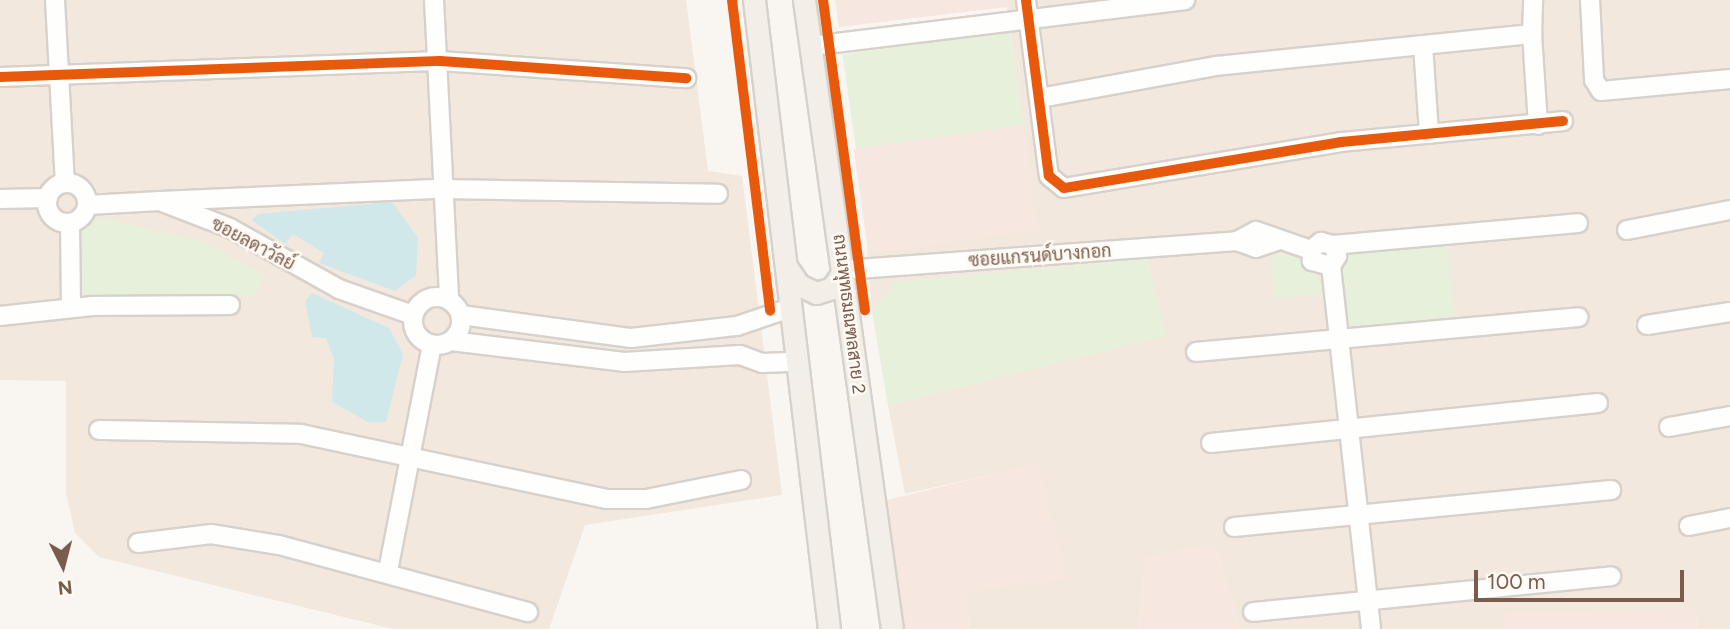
<!DOCTYPE html>
<meta charset="utf-8">
<style>
body{margin:0}
#map{position:relative;width:1730px;height:629px;overflow:hidden;background:#f9f5f0;font-family:Figtree,Sarabun,sans-serif}
div>[style]{position:absolute}
[style*='--x']{left:calc(var(--x)*1px);top:calc(var(--y)*1px);width:calc(var(--w)*1px);rotate:calc(var(--a)*1deg)}
.residential>*{inset:0;background:#f2e8de}
.commercial>*{inset:0;background:#f6e8e1;transform-origin:0 0}
.green>*{inset:0;background:#e7f0db;transform-origin:0 0}
.water>*{inset:0;background:#d0e8ea}
.roads{filter:drop-shadow(2px 0 #d7d1cb) drop-shadow(-2px 0 #d7d1cb) drop-shadow(0 2px #d7d1cb) drop-shadow(0 -2px #d7d1cb)}
.minor>*{height:18px;margin:-9px;padding:0 9px;transform-origin:9px;border-radius:9px;background:#fefefd}
.minor>.ring{margin:-9px;padding:0;box-sizing:content-box;background:none;border:18px solid #fefefd;border-radius:50%}
.major>*{height:21px;margin:-10.5px;padding:0 10.5px;transform-origin:10.5px;border-radius:10.5px;background:#f3eee8}
.cycleway>*{height:10px;margin:-5px;padding:0 5px;transform-origin:5px;border-radius:5px;background:#e8590c}
span{translate:-50% -50%;white-space:nowrap;text-align:center;line-height:1.15;-webkit-text-stroke:5px #fffaf3;paint-order:stroke}
.street-label{font-size:18px;color:#7a5c4d}
.north{position:absolute;left:28px;top:531px;width:70px;height:70px;-webkit-text-stroke:5px #fffaf3;paint-order:stroke;rotate:174deg;font-size:19px;font-weight:700;line-height:28px;text-align:center;color:#7a5c4d}
.north::after{content:'';display:block;margin:auto;width:24px;height:32px;background:#7a5c4d;clip-path:polygon(50% 0,100% 100%,50% 72%,0 100%)}
.scale{position:absolute;left:1474px;top:570px;width:210px;height:32px;box-sizing:border-box;border:4px solid #7a5c4d;border-top:0;padding-left:9px;font-size:21px;line-height:24px;white-space:nowrap;color:#7a5c4d;-webkit-text-stroke:5px #fffaf3;paint-order:stroke}
</style>
<div id="map">
<div class="residential">
<div style="clip-path:polygon(0 0,686px 0,708px 171px,742px 176px,782px 495px,585px 525px,549px 629px,393px 629px,99px 557px,75px 533px,66px 493px,66px 381px,0 380px)"></div>
<div style="clip-path:polygon(1006px 0,1730px 0,1730px 629px,1698px 629px,1695px 610px,1505px 613px,1505px 629px,1240px 629px,1215px 544px,1146px 558px,1138px 629px,970px 629px,966px 592px,1037px 464px,905px 494px,888px 405px,1165px 335px,1147px 259px,896px 282px,872px 312px,867px 248px,1037px 229px)"></div>
</div>
<div class="commercial">
<div style="clip-path:polygon(835px 0,1006px 0,1007px 7px,839px 27px)"></div>
<div style="left:1023px;top:125px;width:106px;height:171px;rotate:82deg"></div>
<div style="clip-path:polygon(1038px 463px,1067px 579px,966px 592px,970px 629px,905px 629px,887px 500px)"></div>
<div style="clip-path:polygon(1215px 544px,1240px 629px,1138px 629px,1146px 558px)"></div>
<div style="clip-path:polygon(1695px 609px,1698px 629px,1505px 629px,1505px 612px)"></div>
</div>
<div class="green">
<div style="left:1010px;top:31px;width:95px;height:169px;rotate:82deg"></div>
<div style="clip-path:polygon(102px 218px,205px 242px,265px 276px,254px 296px,79px 295px,79px 232px,84px 221px)"></div>
<div style="clip-path:polygon(1447px 245px,1455px 320px,1347px 326px,1338px 267px,1346px 255px)"></div>
<div style="clip-path:polygon(1270px 253px,1302px 257px,1321px 283px,1321px 294px,1274px 299px)"></div>
<div style="clip-path:polygon(1147px 259px,1166px 336px,888px 405px,872px 312px,895px 282px)"></div>
</div>
<div class="water">
<div style="clip-path:polygon(392px 202px,418px 238px,416px 275px,395px 291px,319px 263px,324px 253px,293px 234px,285px 244px,252px 220px,258px 214px)"></div>
<div style="clip-path:polygon(312px 293px,389px 328px,403px 354px,386px 422px,368px 422px,332px 402px,334px 359px,326px 338px,312px 337px,305px 301px)"></div>
</div>
<div class="roads">
<div class="minor">
<div style="--x:55;--y:0;--w:183;--a:86.9"></div>
<div style="--x:434;--y:0;--w:301;--a:87.1"></div>
<div style="--x:1026;--y:0;--w:177;--a:82.6"></div>
<div style="--x:1049;--y:176;--w:19;--a:39"></div>
<div style="--x:1064;--y:188;--w:281;--a:-9.4"></div>
<div style="--x:1341;--y:142;--w:223;--a:-5.4"></div>
<div style="--x:1590;--y:0;--w:80;--a:87.1"></div>
<div style="--x:1594;--y:80;--w:13;--a:58"></div>
<div style="--x:1601;--y:91;--w:130;--a:-5.3"></div>
<div style="--x:1532;--y:34;--w:34;--a:-88"></div>
<div style="--x:1423;--y:45;--w:89;--a:86.1"></div>
<div style="--x:811;--y:46;--w:377;--a:-7"></div>
<div style="--x:0;--y:77;--w:440;--a:-2.1"></div>
<div style="--x:440;--y:61;--w:247;--a:4"></div>
<div style="--x:1040;--y:98;--w:179;--a:-10.3"></div>
<div style="--x:1216;--y:66;--w:318;--a:-5.8"></div>
<div style="--x:1532;--y:34;--w:91;--a:86.2"></div>
<div class="ring" style="left:47px;top:183px;width:22px;height:22px"></div>
<div style="--x:0;--y:199;--w:48;--a:-1.2"></div>
<div style="--x:160;--y:201;--w:280;--a:-2.5"></div>
<div style="--x:440;--y:189;--w:278;--a:1"></div>
<div style="--x:87;--y:205;--w:73;--a:-3.1"></div>
<div style="--x:160;--y:201;--w:75;--a:21.1"></div>
<div style="--x:230;--y:228;--w:125;--a:29.2"></div>
<div style="--x:339;--y:289;--w:78;--a:19.4"></div>
<div style="--x:70;--y:223;--w:84;--a:89.3"></div>
<div style="--x:1627;--y:230;--w:105;--a:-11"></div>
<div style="--x:1237;--y:241;--w:20;--a:20"></div>
<div style="--x:1256;--y:248;--w:21;--a:-19"></div>
<div style="--x:1333;--y:245;--w:246;--a:-5.1"></div>
<div style="--x:1331;--y:266;--w:20;--a:-165"></div>
<div style="--x:1312;--y:261;--w:11;--a:-95"></div>
<div style="--x:1311;--y:250;--w:13;--a:-39"></div>
<div style="--x:1321;--y:242;--w:12;--a:14"></div>
<div style="--x:1333;--y:245;--w:12;--a:70"></div>
<div style="--x:1337;--y:256;--w:12;--a:121"></div>
<div style="--x:1331;--y:266;--w:365;--a:83.7"></div>
<div style="--x:844;--y:270;--w:394;--a:-4.2"></div>
<div style="--x:1237;--y:241;--w:21;--a:-28"></div>
<div style="--x:1256;--y:231;--w:58;--a:19.1"></div>
<div class="ring" style="left:413px;top:297px;width:30px;height:30px"></div>
<div style="--x:461;--y:315;--w:172;--a:7.7"></div>
<div style="--x:631;--y:338;--w:107;--a:-6.5"></div>
<div style="--x:737;--y:326;--w:56;--a:-18.8"></div>
<div style="--x:0;--y:316;--w:93;--a:-6.2"></div>
<div style="--x:92;--y:306;--w:138;--a:-0.4"></div>
<div style="--x:1647;--y:325;--w:84;--a:-8.9"></div>
<div style="--x:451;--y:341;--w:174;--a:6.9"></div>
<div style="--x:624;--y:362;--w:116;--a:-3.5"></div>
<div style="--x:740;--y:355;--w:23;--a:20"></div>
<div style="--x:762;--y:363;--w:33;--a:-2"></div>
<div style="--x:1196;--y:352;--w:384;--a:-5.2"></div>
<div style="--x:1669;--y:427;--w:62;--a:-10.2"></div>
<div style="--x:99;--y:430;--w:202;--a:1.1"></div>
<div style="--x:301;--y:434;--w:312;--a:12"></div>
<div style="--x:606;--y:499;--w:40;--a:0"></div>
<div style="--x:646;--y:499;--w:97;--a:-11.3"></div>
<div style="--x:1211;--y:443;--w:389;--a:-5.9"></div>
<div style="--x:1689;--y:526;--w:42;--a:-11"></div>
<div style="--x:1234;--y:527;--w:379;--a:-5.6"></div>
<div style="--x:138;--y:543;--w:74;--a:-7"></div>
<div style="--x:211;--y:534;--w:69;--a:9.2"></div>
<div style="--x:279;--y:545;--w:258;--a:15.1"></div>
<div style="--x:388;--y:571;--w:230;--a:-79"></div>
<div style="--x:1253;--y:612;--w:360;--a:-5.7"></div>
</div>
<div class="major">
<div style="--x:754;--y:0;--w:633;--a:83.2"></div>
<div style="--x:804;--y:0;--w:635;--a:82.04"></div>
<div style="--x:786;--y:266;--w:23;--a:56"></div>
<div style="--x:799;--y:285;--w:19;--a:25"></div>
<div style="--x:816;--y:293;--w:17;--a:-17"></div>
<div style="--x:832;--y:288;--w:22;--a:-56"></div>
</div>
</div>
<div class="cycleway">
<div style="--x:732;--y:0;--w:313;--a:83"></div>
<div style="--x:823;--y:0;--w:313;--a:82.3"></div>
<div style="--x:1026;--y:0;--w:177;--a:82.6"></div>
<div style="--x:1049;--y:176;--w:19;--a:39"></div>
<div style="--x:1064;--y:188;--w:281;--a:-9.4"></div>
<div style="--x:1341;--y:142;--w:223;--a:-5.4"></div>
<div style="--x:0;--y:77;--w:440;--a:-2.1"></div>
<div style="--x:440;--y:61;--w:247;--a:4"></div>
</div>
<div class="street-label">
<span style="left:253px;top:244px;rotate:28deg">ซอยลดาวัลย์</span>
<span style="left:1040px;top:256px;rotate:-4deg">ซอยแกรนด์บางกอก</span>
<span style="left:849px;top:314px;rotate:83deg">ถนนพุทธมณฑลสาย 2</span>
</div>
<div class="north">N</div>
<div class="scale">100 m</div>
</div>
